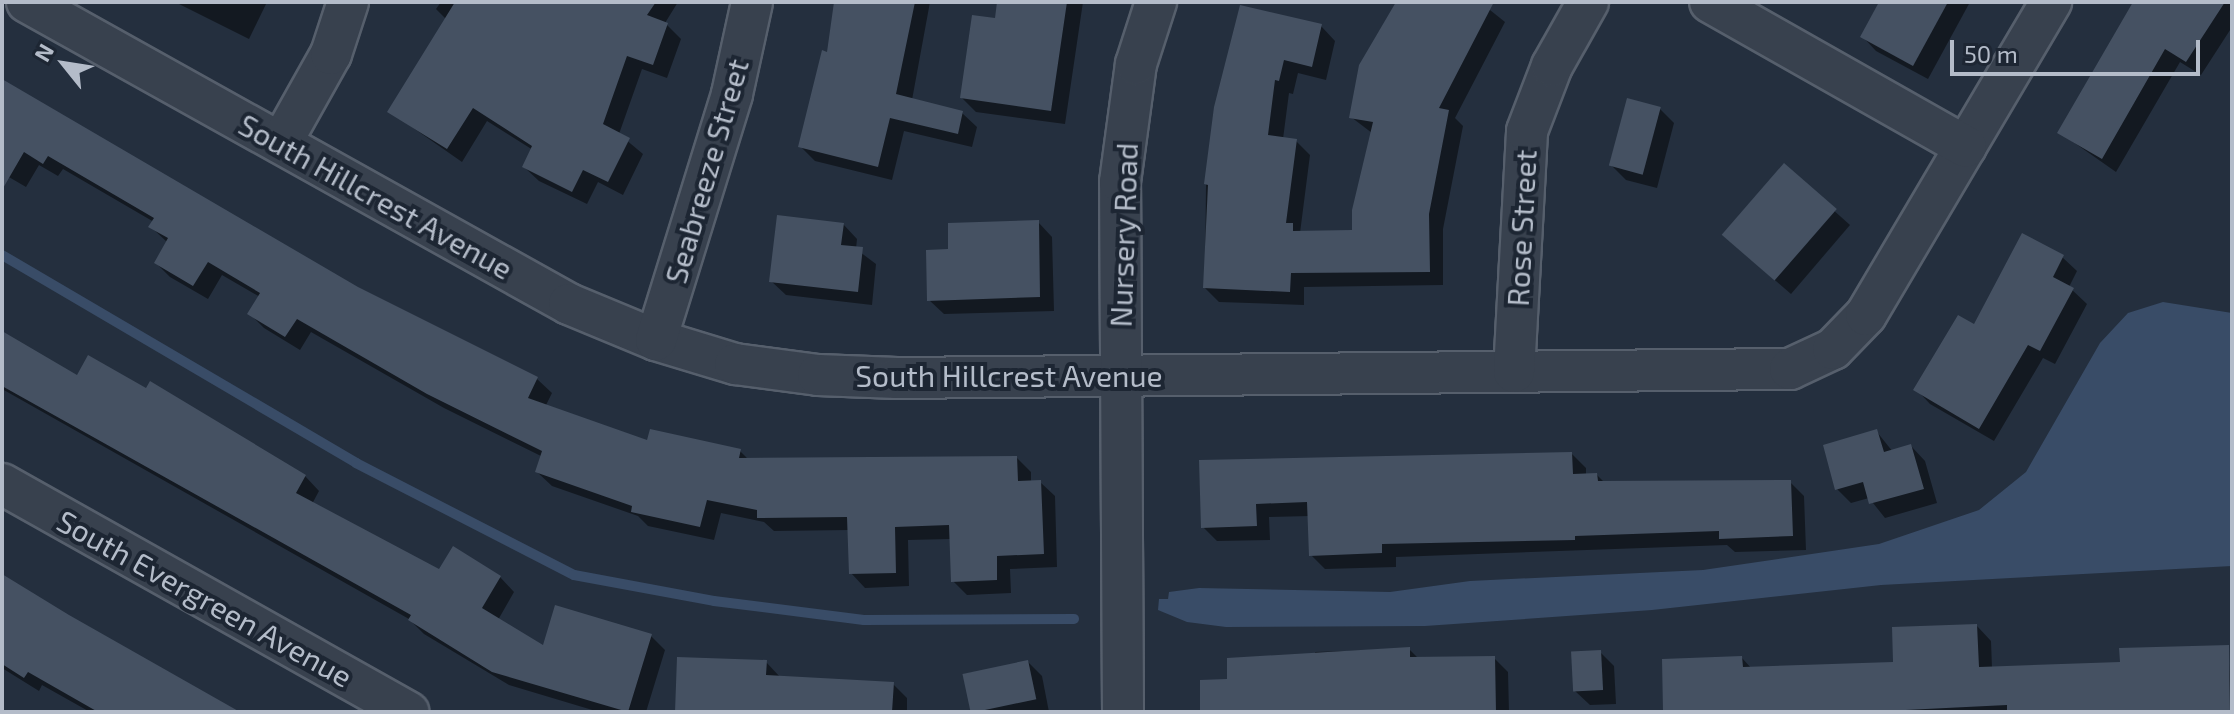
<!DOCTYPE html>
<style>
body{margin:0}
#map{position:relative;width:2234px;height:714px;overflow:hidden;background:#242f3e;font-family:"Exo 2",sans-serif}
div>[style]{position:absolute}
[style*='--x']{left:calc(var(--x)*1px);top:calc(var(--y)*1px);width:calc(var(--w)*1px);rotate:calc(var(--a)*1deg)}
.water>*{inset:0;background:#394c67}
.shadow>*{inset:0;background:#0007}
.stream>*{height:10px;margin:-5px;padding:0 5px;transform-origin:5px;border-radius:5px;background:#394c67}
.building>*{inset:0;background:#455162;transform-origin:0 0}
.roads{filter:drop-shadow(2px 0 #565f6c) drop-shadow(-2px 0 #565f6c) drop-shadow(0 2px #565f6c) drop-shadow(0 -2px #565f6c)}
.minor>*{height:40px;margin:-20px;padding:0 20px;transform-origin:20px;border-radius:20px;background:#38414e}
span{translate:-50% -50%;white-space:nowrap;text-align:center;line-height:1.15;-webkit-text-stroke:8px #1d2633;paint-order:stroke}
.street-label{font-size:30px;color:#b4bcc9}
.frame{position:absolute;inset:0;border:4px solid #b4bcc9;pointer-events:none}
.north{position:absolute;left:24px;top:24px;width:80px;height:80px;-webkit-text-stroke:6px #1d2633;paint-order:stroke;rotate:300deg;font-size:22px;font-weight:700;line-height:32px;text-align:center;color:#b4bcc9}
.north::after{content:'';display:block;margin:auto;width:28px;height:36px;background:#b4bcc9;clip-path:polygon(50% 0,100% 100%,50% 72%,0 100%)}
.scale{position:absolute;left:1950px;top:40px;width:250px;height:36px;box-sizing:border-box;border:4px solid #b4bcc9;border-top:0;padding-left:10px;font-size:24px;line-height:28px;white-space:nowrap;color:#b4bcc9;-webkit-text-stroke:6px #1d2633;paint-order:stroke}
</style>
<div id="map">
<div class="water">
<div style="clip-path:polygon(2163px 302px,2232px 313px,2232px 566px,1881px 585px,1652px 610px,1425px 626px,1226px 627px,1187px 622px,1158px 610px,1159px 599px,1168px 599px,1169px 592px,1199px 588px,1390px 592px,1470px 581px,1703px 570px,1879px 544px,1979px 510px,2026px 472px,2100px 343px,2128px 313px)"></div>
</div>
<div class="shadow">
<div style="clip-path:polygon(175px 2px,267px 2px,249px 39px)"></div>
<div style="clip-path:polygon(441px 2px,678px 2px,665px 23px,681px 39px,667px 78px,642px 69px,619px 134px,643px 154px,623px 195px,598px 182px,587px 204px,539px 181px,524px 167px,533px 150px,487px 121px,462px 162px,389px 111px,447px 20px,436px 9px)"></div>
<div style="clip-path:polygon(836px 2px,930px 2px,912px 100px,962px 113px,977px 127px,972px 147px,904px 131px,892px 180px,815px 161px,801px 147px,829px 54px)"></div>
<div style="clip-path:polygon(999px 2px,1083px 2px,1065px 124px,976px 112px,962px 98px,996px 21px)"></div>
<div style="clip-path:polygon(1398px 2px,1480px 2px,1505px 22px,1455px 118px,1463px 126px,1443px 229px,1443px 285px,1304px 287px,1304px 305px,1219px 302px,1205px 288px,1206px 184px,1216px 108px,1321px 26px,1335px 41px,1326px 80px,1298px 73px,1293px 94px,1289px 93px,1283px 139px,1296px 141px,1310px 155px,1300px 233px,1354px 232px,1372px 133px,1351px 117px)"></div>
<div style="clip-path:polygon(1881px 2px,1970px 2px,1928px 79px,1876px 51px,1862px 36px)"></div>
<div style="clip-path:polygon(2136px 2px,2232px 2px,2232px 27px,2201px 75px,2180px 62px,2116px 172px,2059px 132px)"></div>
<div style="clip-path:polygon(2px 82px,357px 289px,537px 379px,552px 393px,545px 407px,649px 443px,740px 451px,749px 460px,1017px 458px,1031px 472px,1031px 482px,1040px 482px,1055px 496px,1057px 567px,1010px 569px,1011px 593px,967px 595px,953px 581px,951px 539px,908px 540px,909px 586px,865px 588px,851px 573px,850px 530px,774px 531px,764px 522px,721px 513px,714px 540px,648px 526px,638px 516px,552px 486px,537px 472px,543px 457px,444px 408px,311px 332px,300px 350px,264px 328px,250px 314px,260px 297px,222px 275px,208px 299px,170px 277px,156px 263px,168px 243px,151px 227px,154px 222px,63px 169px,58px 176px,39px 165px,26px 187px,2px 173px)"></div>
<div style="clip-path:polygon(1660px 109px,1674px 123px,1657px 188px,1626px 180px,1611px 165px)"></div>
<div style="clip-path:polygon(1784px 166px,1850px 225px,1791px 294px,1739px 249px)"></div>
<div style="clip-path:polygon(1038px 222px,1052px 237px,1054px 311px,944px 314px,929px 300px,950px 250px)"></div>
<div style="clip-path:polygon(843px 224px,857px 239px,856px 249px,876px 264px,872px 305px,786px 295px,771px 281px)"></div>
<div style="clip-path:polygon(2062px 257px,2077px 271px,2069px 287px,2087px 304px,2055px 364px,2043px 358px,1994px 441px,1930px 404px,1916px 389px,1975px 327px)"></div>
<div style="clip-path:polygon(2px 333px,78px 378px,305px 476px,319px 491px,312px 504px,440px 571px,500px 577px,514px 592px,498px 620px,544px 648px,650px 635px,665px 650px,646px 712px,599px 712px,509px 685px,424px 634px,409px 619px,2px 389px)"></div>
<div style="clip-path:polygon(1877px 432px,1893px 452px,1911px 446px,1925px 461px,1937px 503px,1885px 518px,1869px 498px,1851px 503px,1837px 489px)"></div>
<div style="clip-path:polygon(1572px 454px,1586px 468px,1586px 476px,1597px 475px,1604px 482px,1790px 482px,1804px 496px,1806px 550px,1735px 552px,1727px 545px,1396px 557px,1396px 567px,1325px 569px,1311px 555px,1310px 516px,1269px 517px,1270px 540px,1217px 541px,1203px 527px,1201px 462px)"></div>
<div style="clip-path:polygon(2px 577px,230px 712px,90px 712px,42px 685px,39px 691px,2px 668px)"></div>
<div style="clip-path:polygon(1977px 626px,1991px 641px,1992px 668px,2122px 664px,2228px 647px,2232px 712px,1665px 712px,1742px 658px,1752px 669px,1896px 664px)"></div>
<div style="clip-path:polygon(1409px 649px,1419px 659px,1494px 658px,1508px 672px,1509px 712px,1202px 712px,1229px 681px,1315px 657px,1315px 652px)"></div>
<div style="clip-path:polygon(1600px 652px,1614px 666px,1616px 704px,1590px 705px,1575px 691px)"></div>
<div style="clip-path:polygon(766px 662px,781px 678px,893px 684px,907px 698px,907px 712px,677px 712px)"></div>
<div style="clip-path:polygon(1028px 662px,1042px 676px,1049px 712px,971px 712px,964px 674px)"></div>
</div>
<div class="stream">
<div style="--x:2;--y:255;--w:411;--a:30.4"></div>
<div style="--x:356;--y:463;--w:245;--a:27.2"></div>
<div style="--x:574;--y:575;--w:142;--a:10.5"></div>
<div style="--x:714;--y:601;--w:151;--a:7.2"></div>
<div style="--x:864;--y:620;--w:210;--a:-0.3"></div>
</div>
<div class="building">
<div style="clip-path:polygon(455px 2px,656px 2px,647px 15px,668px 23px,653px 65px,627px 56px,603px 124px,630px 138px,608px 182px,583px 170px,572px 192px,522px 167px,532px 146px,473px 108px,447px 149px,387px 112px)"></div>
<div style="clip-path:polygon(834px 2px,915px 2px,896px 94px,963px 111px,958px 134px,890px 118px,878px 167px,798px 147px,822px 50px,827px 52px)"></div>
<div style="clip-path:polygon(997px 2px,1067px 2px,1051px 111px,960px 98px,972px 15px,995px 18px)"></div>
<div style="clip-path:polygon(1396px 2px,1494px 2px,1439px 108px,1449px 110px,1429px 214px,1430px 272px,1291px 273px,1290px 292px,1203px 288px,1208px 185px,1204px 184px,1214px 107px,1240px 5px,1322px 24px,1312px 67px,1284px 60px,1279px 81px,1275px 80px,1268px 135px,1297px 139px,1286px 223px,1293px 223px,1293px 231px,1352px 230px,1352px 210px,1373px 122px,1349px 118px,1359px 65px)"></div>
<div style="clip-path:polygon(1879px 2px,1948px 2px,1913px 66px,1860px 37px)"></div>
<div style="clip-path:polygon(2133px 2px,2225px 2px,2186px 62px,2165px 49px,2102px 159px,2057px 133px)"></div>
<div style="clip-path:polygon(2px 79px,358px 287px,538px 377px,528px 398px,647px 440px,650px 429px,741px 449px,739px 458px,1017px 456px,1018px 481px,1041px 480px,1044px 554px,997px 556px,997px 580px,951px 582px,949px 525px,895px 527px,896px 573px,849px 574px,847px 517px,757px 518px,757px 510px,707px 500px,700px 527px,631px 512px,632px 506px,535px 472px,542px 451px,427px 394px,297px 319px,285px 337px,247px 314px,260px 293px,208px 262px,193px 286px,154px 263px,168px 238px,148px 227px,154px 218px,48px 156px,43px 164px,24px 152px,2px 190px)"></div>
<div style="left:1627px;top:98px;width:35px;height:70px;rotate:15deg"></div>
<div style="left:1784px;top:163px;width:70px;height:95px;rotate:41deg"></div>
<div style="clip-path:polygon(777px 215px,844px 223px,841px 245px,863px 247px,858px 292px,769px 282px)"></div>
<div style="clip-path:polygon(1039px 220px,1040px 297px,927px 301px,926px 250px,948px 249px,948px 223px)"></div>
<div style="clip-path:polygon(2022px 233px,2064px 255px,2053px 277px,2074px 288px,2040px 351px,2028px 345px,1979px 429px,1913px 390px,1958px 315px,1974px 324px)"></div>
<div style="clip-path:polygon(2px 331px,77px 375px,88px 355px,146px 388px,150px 381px,306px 475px,296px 493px,439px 569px,453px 546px,501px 576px,482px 608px,543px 645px,555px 605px,652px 634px,628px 712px,492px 672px,408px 620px,411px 615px,2px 386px)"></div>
<div style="clip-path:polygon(1877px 429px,1884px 452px,1911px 444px,1924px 489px,1869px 504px,1863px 482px,1835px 490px,1823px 445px)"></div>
<div style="clip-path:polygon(1572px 452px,1573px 474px,1597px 473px,1598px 481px,1791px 480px,1793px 536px,1719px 539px,1719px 531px,1575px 536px,1575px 540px,1382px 544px,1382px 553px,1309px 556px,1307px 502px,1256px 504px,1257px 526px,1201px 528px,1199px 460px)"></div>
<div style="clip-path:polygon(2px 574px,69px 615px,240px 712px,98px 712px,28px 672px,24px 678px,2px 664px)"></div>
<div style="clip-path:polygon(1977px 624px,1979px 667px,2120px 662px,2119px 648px,2229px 645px,2230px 712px,2007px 712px,2007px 705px,1865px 712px,1663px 712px,1662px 659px,1742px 656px,1743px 667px,1893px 662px,1892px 627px)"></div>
<div style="clip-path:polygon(1410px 647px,1410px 657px,1495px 656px,1496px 712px,1200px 712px,1200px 680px,1227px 679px,1227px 658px)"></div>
<div style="left:1601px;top:650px;width:40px;height:30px;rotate:87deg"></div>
<div style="clip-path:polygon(677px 657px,767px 660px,766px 675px,894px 682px,892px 712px,675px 712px)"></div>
<div style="left:1028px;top:660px;width:40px;height:67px;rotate:78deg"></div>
</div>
<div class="roads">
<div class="minor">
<div style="--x:27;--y:2;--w:620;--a:29.13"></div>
<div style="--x:569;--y:304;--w:94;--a:22.5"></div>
<div style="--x:656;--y:340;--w:83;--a:16.9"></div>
<div style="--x:735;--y:364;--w:84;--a:7.5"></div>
<div style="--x:818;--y:375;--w:79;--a:2.2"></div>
<div style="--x:897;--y:378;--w:893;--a:-0.58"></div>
<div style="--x:1790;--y:369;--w:47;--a:-24.9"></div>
<div style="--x:1833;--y:349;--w:47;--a:-45.9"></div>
<div style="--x:1866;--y:315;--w:364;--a:-59.4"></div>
<div style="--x:1710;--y:2;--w:294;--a:29.5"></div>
<div style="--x:281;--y:143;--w:102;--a:-60.7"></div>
<div style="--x:331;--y:54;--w:55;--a:-71.9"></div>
<div style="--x:656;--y:340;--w:257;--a:-72.8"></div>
<div style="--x:732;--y:94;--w:94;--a:-77.7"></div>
<div style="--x:1514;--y:372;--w:241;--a:-86.9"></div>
<div style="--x:1527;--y:131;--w:70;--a:-69"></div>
<div style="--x:1552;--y:66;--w:73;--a:-60.6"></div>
<div style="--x:2;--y:484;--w:466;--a:29.3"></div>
<div style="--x:1123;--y:712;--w:530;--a:-90.32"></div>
<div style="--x:1120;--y:182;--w:119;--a:-82.3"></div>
<div style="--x:1136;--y:64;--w:65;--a:-72.1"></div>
</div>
</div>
<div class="street-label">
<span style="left:706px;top:171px;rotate:-74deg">Seabreeze Street</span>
<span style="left:376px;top:196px;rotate:29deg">South Hillcrest Avenue</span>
<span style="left:1521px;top:228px;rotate:-87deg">Rose Street</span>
<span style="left:1123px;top:235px;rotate:-88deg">Nursery Road</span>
<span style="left:1009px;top:375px">South Hillcrest Avenue</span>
<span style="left:205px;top:598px;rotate:29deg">South Evergreen Avenue</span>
</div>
<div class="frame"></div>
<div class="north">N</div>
<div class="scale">50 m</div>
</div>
